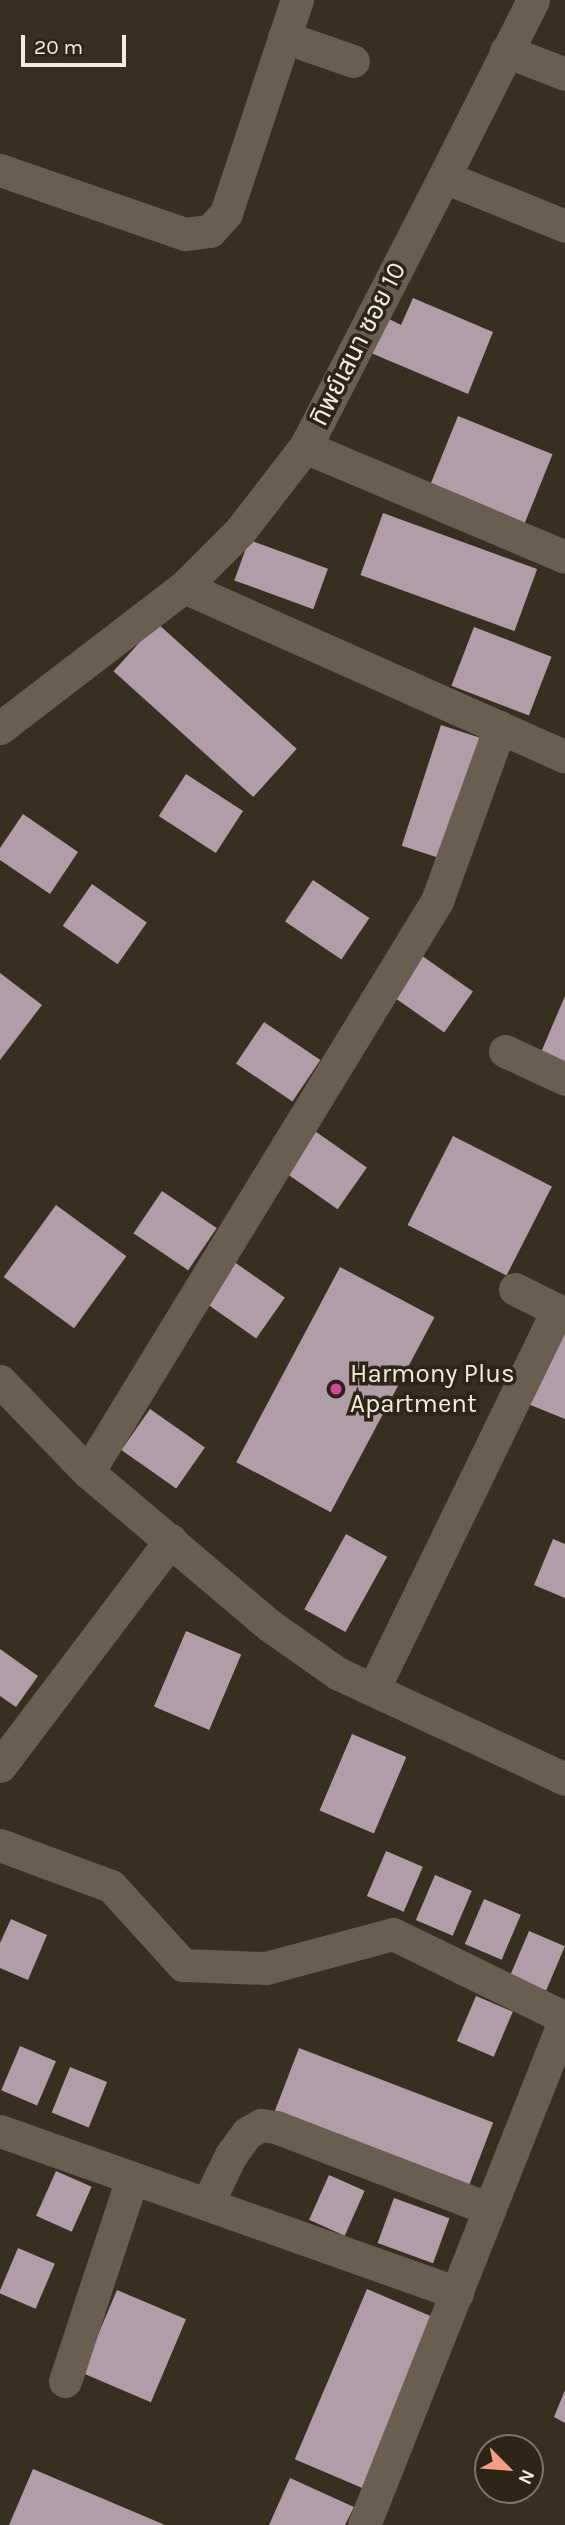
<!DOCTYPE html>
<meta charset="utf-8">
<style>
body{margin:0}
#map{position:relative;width:565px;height:2525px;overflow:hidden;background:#382f21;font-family:Karla,"Noto Sans Thai",sans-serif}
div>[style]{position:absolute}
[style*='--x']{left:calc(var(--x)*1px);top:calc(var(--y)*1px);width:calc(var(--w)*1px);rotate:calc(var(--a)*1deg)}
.building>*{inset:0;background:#b19da7;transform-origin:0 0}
.street>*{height:33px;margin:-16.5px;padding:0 16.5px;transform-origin:16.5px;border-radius:16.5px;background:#695e4f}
.dots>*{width:19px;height:19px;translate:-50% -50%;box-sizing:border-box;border:4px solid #2e2517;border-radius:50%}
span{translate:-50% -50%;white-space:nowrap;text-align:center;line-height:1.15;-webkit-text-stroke:7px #2e2517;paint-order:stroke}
.street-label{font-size:26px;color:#f2ece3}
.poi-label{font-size:26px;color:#f2ece3}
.left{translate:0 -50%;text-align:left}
.north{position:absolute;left:474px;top:2434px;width:70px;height:70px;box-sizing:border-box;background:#2e2517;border:2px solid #7c7569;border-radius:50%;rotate:115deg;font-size:19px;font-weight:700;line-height:28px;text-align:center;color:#f2ece3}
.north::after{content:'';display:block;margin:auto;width:24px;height:32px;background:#f49e87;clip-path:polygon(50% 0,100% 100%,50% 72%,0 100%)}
.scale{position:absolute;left:21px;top:35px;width:105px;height:32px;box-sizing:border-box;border:4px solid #f2ece3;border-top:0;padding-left:9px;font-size:21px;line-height:24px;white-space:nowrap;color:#f2ece3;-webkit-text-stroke:5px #2e2517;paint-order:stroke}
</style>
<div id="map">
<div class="building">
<div style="clip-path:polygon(413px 298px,493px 332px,468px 394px,371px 353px,389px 319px,401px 325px)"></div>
<div style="left:458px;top:416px;width:102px;height:83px;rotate:22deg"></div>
<div style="left:383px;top:513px;width:164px;height:66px;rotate:20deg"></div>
<div style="left:249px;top:540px;width:84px;height:43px;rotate:20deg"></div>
<div style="left:157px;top:623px;width:188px;height:65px;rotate:42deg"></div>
<div style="left:474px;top:627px;width:83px;height:63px;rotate:21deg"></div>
<div style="left:441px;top:725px;width:41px;height:127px;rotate:18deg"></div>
<div style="left:186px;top:774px;width:68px;height:50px;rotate:33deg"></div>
<div style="clip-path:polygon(23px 814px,78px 852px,50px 894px,0 860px,0 848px)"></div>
<div style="left:313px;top:880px;width:68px;height:50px;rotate:34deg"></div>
<div style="left:92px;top:884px;width:67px;height:51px;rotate:35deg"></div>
<div style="left:418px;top:953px;width:67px;height:50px;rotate:35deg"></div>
<div style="clip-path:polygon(0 973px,42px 1005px,0 1060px)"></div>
<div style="clip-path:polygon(565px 996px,565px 1076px,536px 1064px)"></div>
<div style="left:264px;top:1022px;width:68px;height:50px;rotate:34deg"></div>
<div style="left:312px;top:1129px;width:67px;height:51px;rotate:35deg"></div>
<div style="left:453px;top:1136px;width:111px;height:100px;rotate:27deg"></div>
<div style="left:162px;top:1191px;width:66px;height:51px;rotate:34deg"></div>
<div style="left:56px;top:1205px;width:87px;height:89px;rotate:36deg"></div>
<div style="left:230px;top:1259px;width:67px;height:50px;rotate:35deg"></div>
<div style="left:340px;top:1267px;width:107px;height:221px;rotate:28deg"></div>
<div style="clip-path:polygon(565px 1330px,565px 1419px,528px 1404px)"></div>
<div style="left:150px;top:1409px;width:67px;height:50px;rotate:35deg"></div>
<div style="left:346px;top:1534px;width:47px;height:86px;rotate:29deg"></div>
<div style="clip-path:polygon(553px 1539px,565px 1544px,565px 1598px,534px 1585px)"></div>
<div style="left:186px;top:1631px;width:60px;height:82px;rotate:23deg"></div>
<div style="clip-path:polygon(0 1649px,38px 1676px,16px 1707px,0 1696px)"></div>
<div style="left:352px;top:1734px;width:59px;height:83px;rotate:23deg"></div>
<div style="left:386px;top:1851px;width:40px;height:49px;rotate:23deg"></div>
<div style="left:435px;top:1875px;width:40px;height:49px;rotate:23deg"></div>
<div style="left:484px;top:1899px;width:40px;height:49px;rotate:23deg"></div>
<div style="clip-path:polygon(11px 1919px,47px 1935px,28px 1980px,0 1968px,0 1943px)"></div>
<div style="left:529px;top:1931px;width:39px;height:48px;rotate:23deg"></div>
<div style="left:476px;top:1996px;width:40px;height:49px;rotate:23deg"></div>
<div style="left:20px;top:2046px;width:39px;height:48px;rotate:23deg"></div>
<div style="left:299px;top:2048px;width:208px;height:67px;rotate:21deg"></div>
<div style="left:70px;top:2067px;width:40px;height:49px;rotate:22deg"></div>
<div style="left:56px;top:2171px;width:39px;height:49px;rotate:24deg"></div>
<div style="left:329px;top:2175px;width:39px;height:49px;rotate:24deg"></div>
<div style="left:394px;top:2198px;width:59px;height:48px;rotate:20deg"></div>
<div style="left:18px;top:2248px;width:40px;height:49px;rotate:23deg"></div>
<div style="left:367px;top:2289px;width:74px;height:185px;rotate:23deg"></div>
<div style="left:117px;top:2290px;width:75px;height:90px;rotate:23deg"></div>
<div style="clip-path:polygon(565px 2390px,565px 2423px,554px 2417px)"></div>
<div style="clip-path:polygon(33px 2469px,165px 2525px,9px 2525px)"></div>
<div style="clip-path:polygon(290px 2478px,354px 2507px,345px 2525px,269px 2525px)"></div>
</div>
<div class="street">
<div style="--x:533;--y:0;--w:198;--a:116.7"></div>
<div style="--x:444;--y:177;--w:131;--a:22"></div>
<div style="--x:284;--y:37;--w:73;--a:19.2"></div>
<div style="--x:506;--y:51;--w:63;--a:21.3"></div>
<div style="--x:0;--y:170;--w:196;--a:19.1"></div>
<div style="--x:185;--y:234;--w:25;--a:-7"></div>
<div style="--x:210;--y:231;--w:24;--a:-48"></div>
<div style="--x:226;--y:213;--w:225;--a:-71.6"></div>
<div style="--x:444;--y:177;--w:304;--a:117.2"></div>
<div style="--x:305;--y:447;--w:282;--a:22.9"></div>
<div style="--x:184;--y:587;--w:417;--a:24"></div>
<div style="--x:0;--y:728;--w:232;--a:-37.5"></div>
<div style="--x:184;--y:587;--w:79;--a:-45"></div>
<div style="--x:240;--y:531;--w:106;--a:-52.3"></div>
<div style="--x:505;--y:1051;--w:66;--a:25"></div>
<div style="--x:515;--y:1289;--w:56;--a:26.6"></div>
<div style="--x:0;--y:1381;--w:127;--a:46"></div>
<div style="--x:88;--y:1472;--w:237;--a:40.2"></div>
<div style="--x:269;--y:1625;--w:83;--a:35.2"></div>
<div style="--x:337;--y:1673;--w:251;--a:24.9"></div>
<div style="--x:88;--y:1472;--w:669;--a:-58.57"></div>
<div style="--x:437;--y:901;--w:185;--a:-70.1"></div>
<div style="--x:373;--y:1690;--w:408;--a:-64.1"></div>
<div style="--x:0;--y:1766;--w:283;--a:-52.9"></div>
<div style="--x:0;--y:1845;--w:118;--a:20.3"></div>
<div style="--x:111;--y:1886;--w:107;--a:47.7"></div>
<div style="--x:183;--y:1965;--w:83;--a:2.1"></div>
<div style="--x:266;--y:1968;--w:131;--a:-15"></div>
<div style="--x:393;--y:1934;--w:191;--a:26"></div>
<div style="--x:0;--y:2131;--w:485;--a:19.5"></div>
<div style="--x:207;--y:2204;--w:55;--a:-63.9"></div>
<div style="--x:231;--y:2155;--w:27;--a:-54"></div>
<div style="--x:247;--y:2133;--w:16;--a:-30"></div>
<div style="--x:261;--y:2125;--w:15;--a:8"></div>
<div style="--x:276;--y:2127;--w:229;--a:21"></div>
<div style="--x:65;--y:2381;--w:214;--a:-71.7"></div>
<div style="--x:364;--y:2525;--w:544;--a:-68.34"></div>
</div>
<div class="dots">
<div style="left:336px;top:1389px;background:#d1479c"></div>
</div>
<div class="street-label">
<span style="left:358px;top:344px;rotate:-63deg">ทิพย์เสนา ซอย 10</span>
</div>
<div class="poi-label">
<span class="left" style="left:350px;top:1389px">Harmony Plus<br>Apartment</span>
</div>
<div class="north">N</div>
<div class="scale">20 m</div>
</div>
